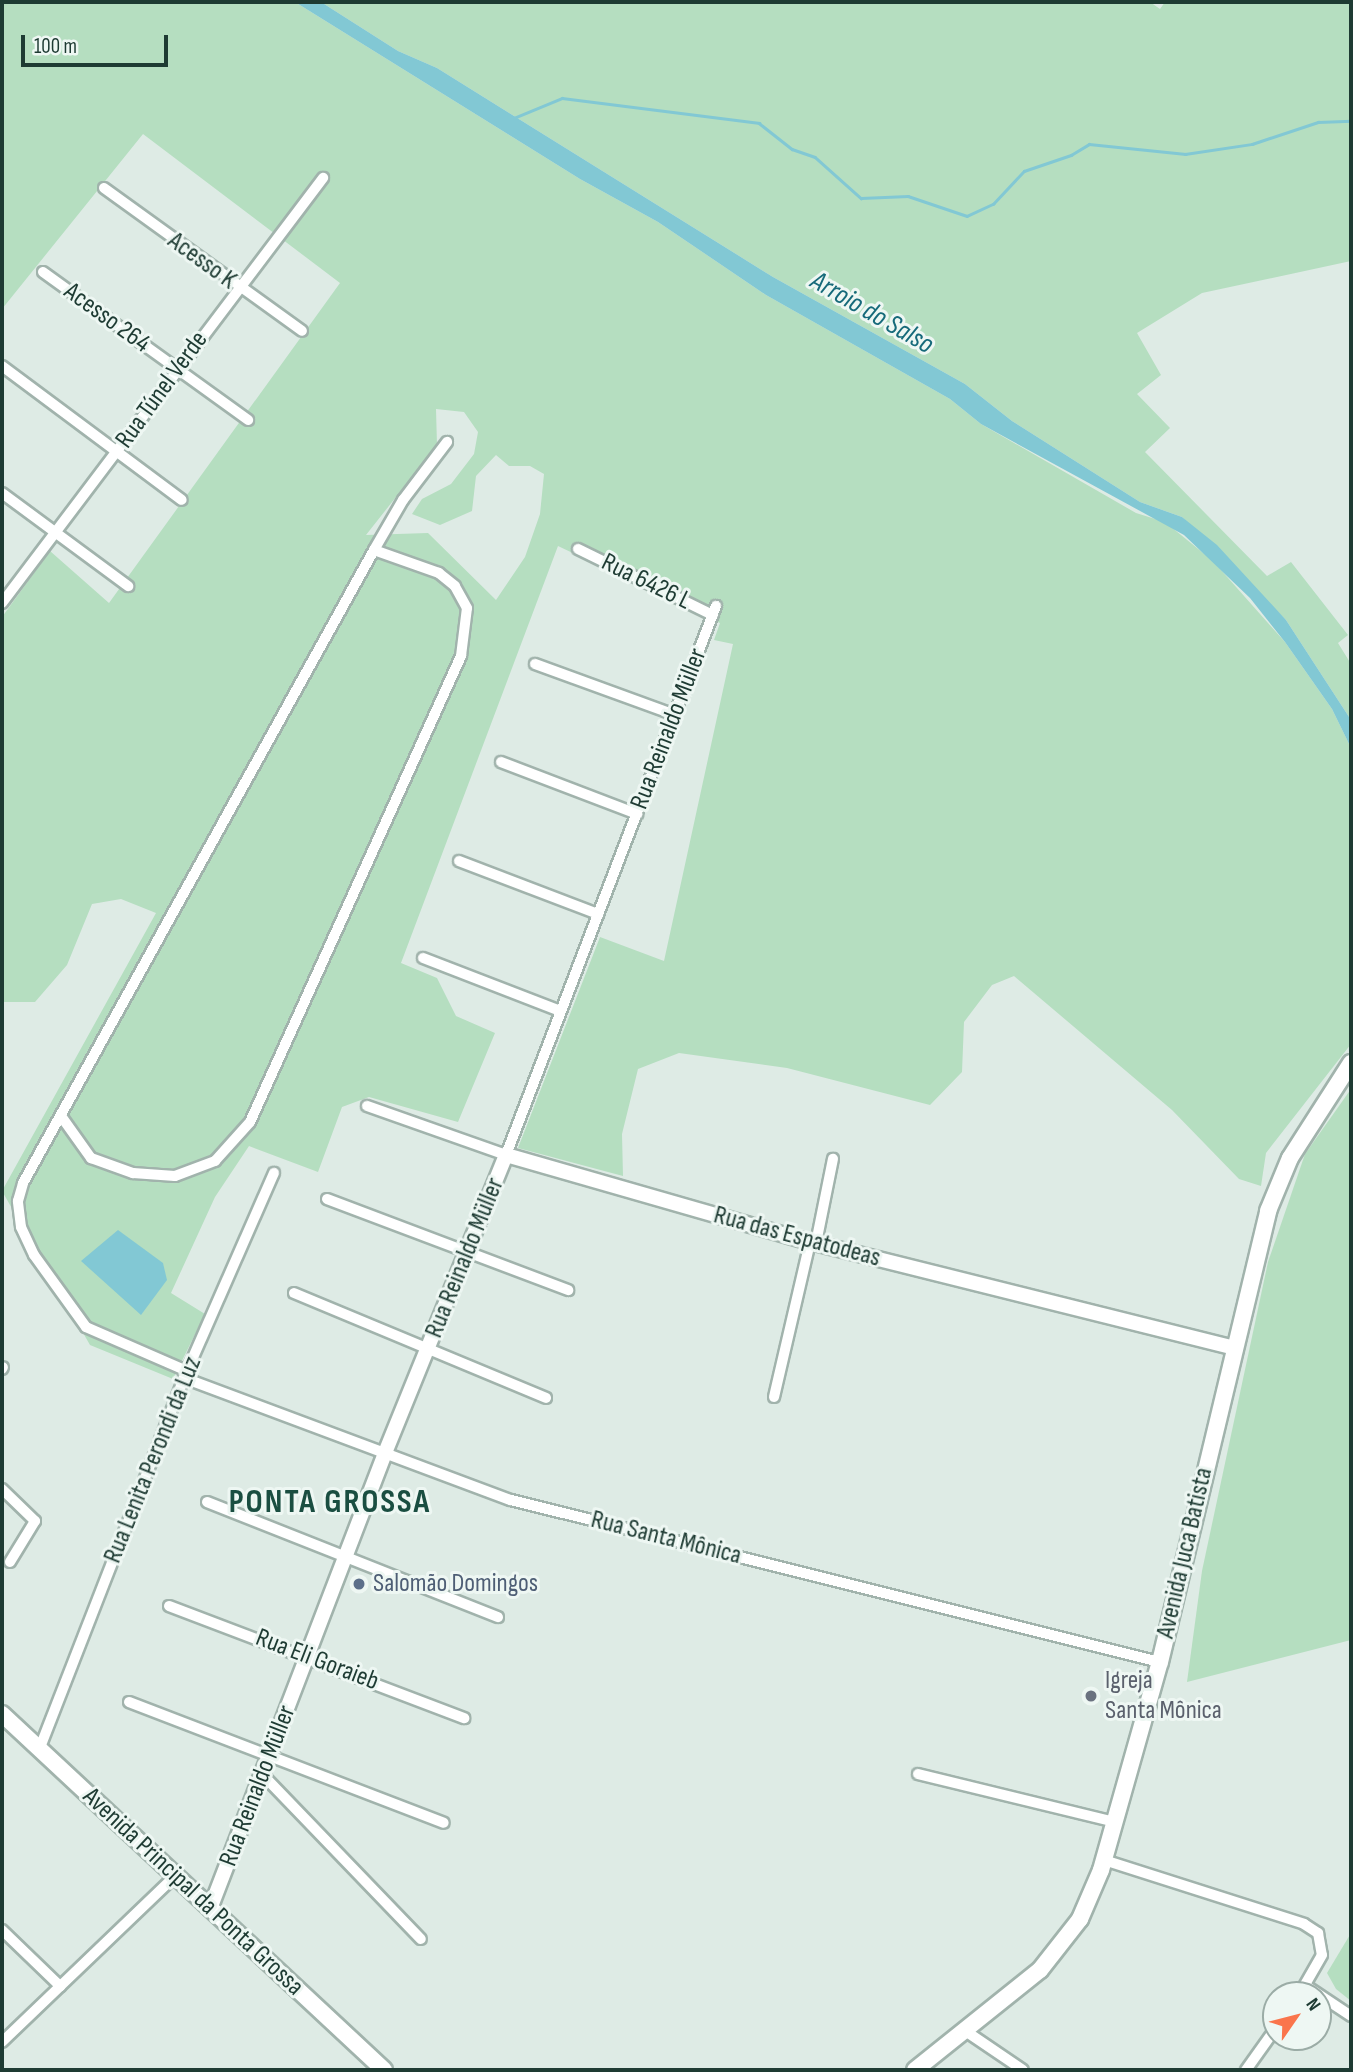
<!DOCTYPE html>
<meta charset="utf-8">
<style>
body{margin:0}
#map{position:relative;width:1353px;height:2072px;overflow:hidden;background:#deebe5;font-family:"Sofia Sans Condensed",sans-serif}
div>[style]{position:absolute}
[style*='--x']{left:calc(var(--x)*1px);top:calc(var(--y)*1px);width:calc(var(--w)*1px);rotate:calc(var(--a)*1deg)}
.green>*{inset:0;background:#b5dec0}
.water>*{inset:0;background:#82c8d4}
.stream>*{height:2.5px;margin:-1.25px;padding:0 1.25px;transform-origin:1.25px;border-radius:1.25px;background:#82c8d4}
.roads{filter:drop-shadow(2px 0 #a1b3ac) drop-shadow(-2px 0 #a1b3ac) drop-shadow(0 2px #a1b3ac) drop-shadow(0 -2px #a1b3ac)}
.minor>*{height:10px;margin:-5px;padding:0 5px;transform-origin:5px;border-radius:5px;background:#fff}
.tertiary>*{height:14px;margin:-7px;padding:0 7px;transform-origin:7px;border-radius:7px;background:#fff}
.secondary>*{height:16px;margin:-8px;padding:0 8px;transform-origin:8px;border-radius:8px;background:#fff}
.dots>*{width:19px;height:19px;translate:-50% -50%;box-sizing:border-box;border:4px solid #eef7f3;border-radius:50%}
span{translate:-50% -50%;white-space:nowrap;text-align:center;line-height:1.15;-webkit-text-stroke:6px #eef7f3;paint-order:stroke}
.street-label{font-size:26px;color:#1e3b33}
.service-label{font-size:26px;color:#4e5e75}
.left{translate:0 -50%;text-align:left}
.worship-label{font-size:26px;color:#5b616d}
.water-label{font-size:28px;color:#166a7a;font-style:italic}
.district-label{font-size:33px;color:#1a4e41;font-weight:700;letter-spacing:2px}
.frame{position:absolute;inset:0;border:4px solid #1e3b33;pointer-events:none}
.north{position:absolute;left:1262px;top:1981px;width:70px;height:70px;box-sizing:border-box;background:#eef7f3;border:2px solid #9baca6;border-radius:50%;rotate:55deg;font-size:19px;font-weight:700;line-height:28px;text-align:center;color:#1e3b33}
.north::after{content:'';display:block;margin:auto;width:24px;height:32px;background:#fa754c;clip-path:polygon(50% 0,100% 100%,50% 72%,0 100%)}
.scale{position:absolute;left:21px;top:35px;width:147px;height:32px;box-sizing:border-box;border:4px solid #1e3b33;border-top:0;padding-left:9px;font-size:21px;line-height:24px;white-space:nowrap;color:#1e3b33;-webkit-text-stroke:5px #eef7f3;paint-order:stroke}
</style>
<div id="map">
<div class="green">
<div style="clip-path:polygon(evenodd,2px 2px,295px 2px,580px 179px,658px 222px,766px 295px,950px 399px,981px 424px,1136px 513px,1165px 522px,1213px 561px,1285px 642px,1332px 709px,1351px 748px,1351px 1044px,1266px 1153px,1261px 1186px,1239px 1179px,1172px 1110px,1014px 976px,992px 985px,964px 1022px,962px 1072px,930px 1105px,787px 1068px,679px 1053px,638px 1069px,622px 1134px,623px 1176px,518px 1148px,600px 937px,664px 961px,733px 644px,714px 640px,720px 623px,558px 546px,401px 963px,437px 978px,456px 1016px,495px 1033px,458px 1122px,369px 1097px,342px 1107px,318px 1172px,249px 1146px,215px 1197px,171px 1293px,205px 1314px,173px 1379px,90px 1345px,2px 1191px,156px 913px,121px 899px,92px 904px,67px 965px,35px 1002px,2px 1002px,2px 617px,50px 551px,109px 603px,340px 283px,143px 134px,2px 309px,2px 2px,436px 409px,464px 412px,478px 432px,474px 454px,451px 484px,422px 499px,412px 514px,440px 525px,472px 511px,476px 476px,496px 455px,509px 466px,530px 466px,544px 474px,540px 514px,525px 557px,496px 600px,428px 533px,366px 535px,437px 445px,436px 409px)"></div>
<div style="clip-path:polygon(321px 2px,1150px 2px,1160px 9px,1165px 2px,1351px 2px,1351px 261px,1202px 293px,1137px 333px,1161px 375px,1137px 394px,1170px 428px,1145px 452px,1267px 576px,1291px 562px,1348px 635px,1338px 643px,1351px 664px,1351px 720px,1286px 620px,1182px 517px,1140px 502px,1012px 421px,965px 384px,773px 277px,437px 68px,398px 51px)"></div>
<div style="clip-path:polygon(1351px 1089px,1351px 1640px,1187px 1682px,1202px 1571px,1268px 1262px,1305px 1154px)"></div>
<div style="clip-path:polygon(1351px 1933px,1351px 2001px,1336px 1989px,1327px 1973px)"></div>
</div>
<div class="water">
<div style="clip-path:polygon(295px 2px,321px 2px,398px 51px,437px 68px,773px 277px,965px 384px,1012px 421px,1140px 502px,1182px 517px,1217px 545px,1286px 620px,1351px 720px,1351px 748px,1332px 709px,1285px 642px,1250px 598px,1184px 535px,981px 424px,950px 399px,766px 295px,658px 222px,580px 179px)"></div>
<div style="clip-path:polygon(118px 1230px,163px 1263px,167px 1280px,141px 1315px,81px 1261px)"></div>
</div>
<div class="stream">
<div style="--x:514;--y:118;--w:52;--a:-22.6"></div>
<div style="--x:562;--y:98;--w:199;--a:7.2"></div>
<div style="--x:759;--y:123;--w:42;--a:38.2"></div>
<div style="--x:792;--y:149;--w:24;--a:19"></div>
<div style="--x:815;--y:157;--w:62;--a:41.7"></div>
<div style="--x:861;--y:198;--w:47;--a:-2.4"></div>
<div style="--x:908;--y:196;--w:62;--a:18.7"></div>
<div style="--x:967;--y:216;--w:29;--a:-25"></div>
<div style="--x:993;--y:204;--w:45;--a:-46.8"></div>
<div style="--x:1024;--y:171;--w:50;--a:-18.8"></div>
<div style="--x:1071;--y:155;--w:21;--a:-31"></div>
<div style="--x:1089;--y:144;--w:97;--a:5.9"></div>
<div style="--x:1185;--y:154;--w:68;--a:-8.5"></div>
<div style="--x:1252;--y:144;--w:70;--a:-18.4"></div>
<div style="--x:1318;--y:122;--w:33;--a:-2"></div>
</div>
<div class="roads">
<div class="minor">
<div style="--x:104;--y:188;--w:244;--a:35.8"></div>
<div style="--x:43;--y:272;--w:253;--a:35.8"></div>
<div style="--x:2;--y:366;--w:224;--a:36.7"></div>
<div style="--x:2;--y:493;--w:157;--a:36.4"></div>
<div style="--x:578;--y:549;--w:150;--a:26.1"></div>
<div style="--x:2;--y:603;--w:533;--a:-52.94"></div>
<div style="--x:535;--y:664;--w:149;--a:20"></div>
<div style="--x:501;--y:762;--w:146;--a:20.9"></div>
<div style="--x:459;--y:861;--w:149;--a:20.9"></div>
<div style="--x:423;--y:958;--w:147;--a:21.1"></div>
<div style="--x:367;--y:1106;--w:147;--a:19.4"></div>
<div style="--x:506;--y:1155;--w:588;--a:-69.07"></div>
<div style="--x:61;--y:1116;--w:52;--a:54.5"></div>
<div style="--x:91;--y:1158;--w:45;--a:19.7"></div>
<div style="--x:133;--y:1173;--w:42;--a:4.1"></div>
<div style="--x:175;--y:1176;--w:43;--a:-20.6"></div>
<div style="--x:215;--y:1161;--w:52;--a:-48.1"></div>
<div style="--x:250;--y:1122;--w:512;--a:-65.64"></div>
<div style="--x:461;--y:656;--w:48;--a:-82.9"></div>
<div style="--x:467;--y:608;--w:25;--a:-119"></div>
<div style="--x:455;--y:586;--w:21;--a:-141"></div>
<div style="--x:439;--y:573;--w:69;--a:-160.5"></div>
<div style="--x:327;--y:1199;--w:258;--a:20.7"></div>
<div style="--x:816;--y:1243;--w:86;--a:-78.6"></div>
<div style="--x:294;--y:1293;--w:273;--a:22.6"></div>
<div style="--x:2;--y:1369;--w:2;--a:-63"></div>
<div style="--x:187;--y:1371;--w:110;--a:-156.5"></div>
<div style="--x:86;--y:1327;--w:89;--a:-125.8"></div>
<div style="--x:34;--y:1255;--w:31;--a:-115"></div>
<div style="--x:21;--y:1227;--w:26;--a:-97"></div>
<div style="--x:18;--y:1201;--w:19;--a:-74"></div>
<div style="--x:23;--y:1183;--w:724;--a:-60.99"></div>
<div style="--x:374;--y:550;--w:58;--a:-59.9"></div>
<div style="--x:403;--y:500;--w:73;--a:-52.8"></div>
<div style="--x:184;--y:1378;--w:349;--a:20.5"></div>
<div style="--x:511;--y:1500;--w:669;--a:14.02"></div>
<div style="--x:774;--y:1397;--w:159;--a:-76.9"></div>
<div style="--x:2;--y:1489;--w:46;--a:44.1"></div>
<div style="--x:35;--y:1521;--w:48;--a:121.4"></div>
<div style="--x:207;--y:1502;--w:313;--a:21.6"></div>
<div style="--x:169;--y:1606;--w:316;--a:20.8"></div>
<div style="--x:129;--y:1702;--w:337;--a:21"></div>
<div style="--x:39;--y:1750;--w:399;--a:-68.7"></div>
<div style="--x:184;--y:1378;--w:224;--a:-66.3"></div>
<div style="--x:262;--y:1774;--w:229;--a:46.1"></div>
<div style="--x:918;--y:1774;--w:203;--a:13.7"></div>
<div style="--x:1104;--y:1860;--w:210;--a:17.7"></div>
<div style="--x:1304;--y:1924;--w:17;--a:33"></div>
<div style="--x:1318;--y:1933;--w:22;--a:80"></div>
<div style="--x:1322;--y:1955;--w:46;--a:119.9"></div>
<div style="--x:2;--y:1930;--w:81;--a:44"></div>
<div style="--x:1306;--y:1986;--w:54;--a:33.7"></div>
<div style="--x:964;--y:2030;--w:71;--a:34.1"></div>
<div style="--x:2;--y:2042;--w:240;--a:-43.8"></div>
<div style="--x:1246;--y:2070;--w:52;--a:-54.5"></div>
</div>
<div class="tertiary">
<div style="--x:210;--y:1909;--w:488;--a:-69"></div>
<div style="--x:385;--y:1453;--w:322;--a:-67.9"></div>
<div style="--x:506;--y:1155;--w:316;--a:16"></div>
<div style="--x:810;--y:1242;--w:435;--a:14"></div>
</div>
<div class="secondary">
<div style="--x:2;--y:1714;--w:522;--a:42.98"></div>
<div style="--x:915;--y:2070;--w:160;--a:-38.7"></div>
<div style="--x:1040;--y:1970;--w:65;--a:-51.9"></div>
<div style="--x:1080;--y:1919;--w:53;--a:-66.8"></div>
<div style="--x:1101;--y:1870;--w:216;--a:-74.2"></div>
<div style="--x:1160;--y:1662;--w:464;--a:-76.5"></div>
<div style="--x:1268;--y:1211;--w:57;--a:-67.5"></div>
<div style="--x:1290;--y:1158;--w:113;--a:-57.3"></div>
</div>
</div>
<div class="dots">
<div style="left:359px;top:1584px;background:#5c6f8a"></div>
<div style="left:1091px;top:1696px;background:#6b7280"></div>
</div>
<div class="street-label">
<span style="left:202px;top:261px;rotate:36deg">Acesso K</span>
<span style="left:107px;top:318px;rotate:36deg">Acesso 264</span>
<span style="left:162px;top:390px;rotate:-54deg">Rua Túnel Verde</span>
<span style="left:646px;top:582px;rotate:26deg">Rua 6426 L</span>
<span style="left:669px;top:729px;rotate:-69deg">Rua Reinaldo Müller</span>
<span style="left:797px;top:1237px;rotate:15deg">Rua das Espatodeas</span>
<span style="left:465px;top:1258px;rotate:-68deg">Rua Reinaldo Müller</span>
<span style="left:153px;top:1460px;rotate:-68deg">Rua Lenita Perondi da Luz</span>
<span style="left:666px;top:1538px;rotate:14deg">Rua Santa Mônica</span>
<span style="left:1185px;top:1553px;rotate:-77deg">Avenida Juca Batista</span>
<span style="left:317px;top:1660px;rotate:21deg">Rua Eli Goraieb</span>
<span style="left:258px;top:1786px;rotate:-69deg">Rua Reinaldo Müller</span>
<span style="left:193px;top:1892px;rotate:43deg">Avenida Principal da Ponta Grossa</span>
</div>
<div class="service-label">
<span class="left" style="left:373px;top:1584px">Salomão Domingos</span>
</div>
<div class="worship-label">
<span class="left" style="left:1105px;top:1696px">Igreja<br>Santa Mônica</span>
</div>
<div class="water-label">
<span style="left:872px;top:313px;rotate:30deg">Arroio do Salso</span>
</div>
<div class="district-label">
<span style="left:330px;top:1503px">PONTA GROSSA</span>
</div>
<div class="frame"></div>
<div class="north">N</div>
<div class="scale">100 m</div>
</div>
